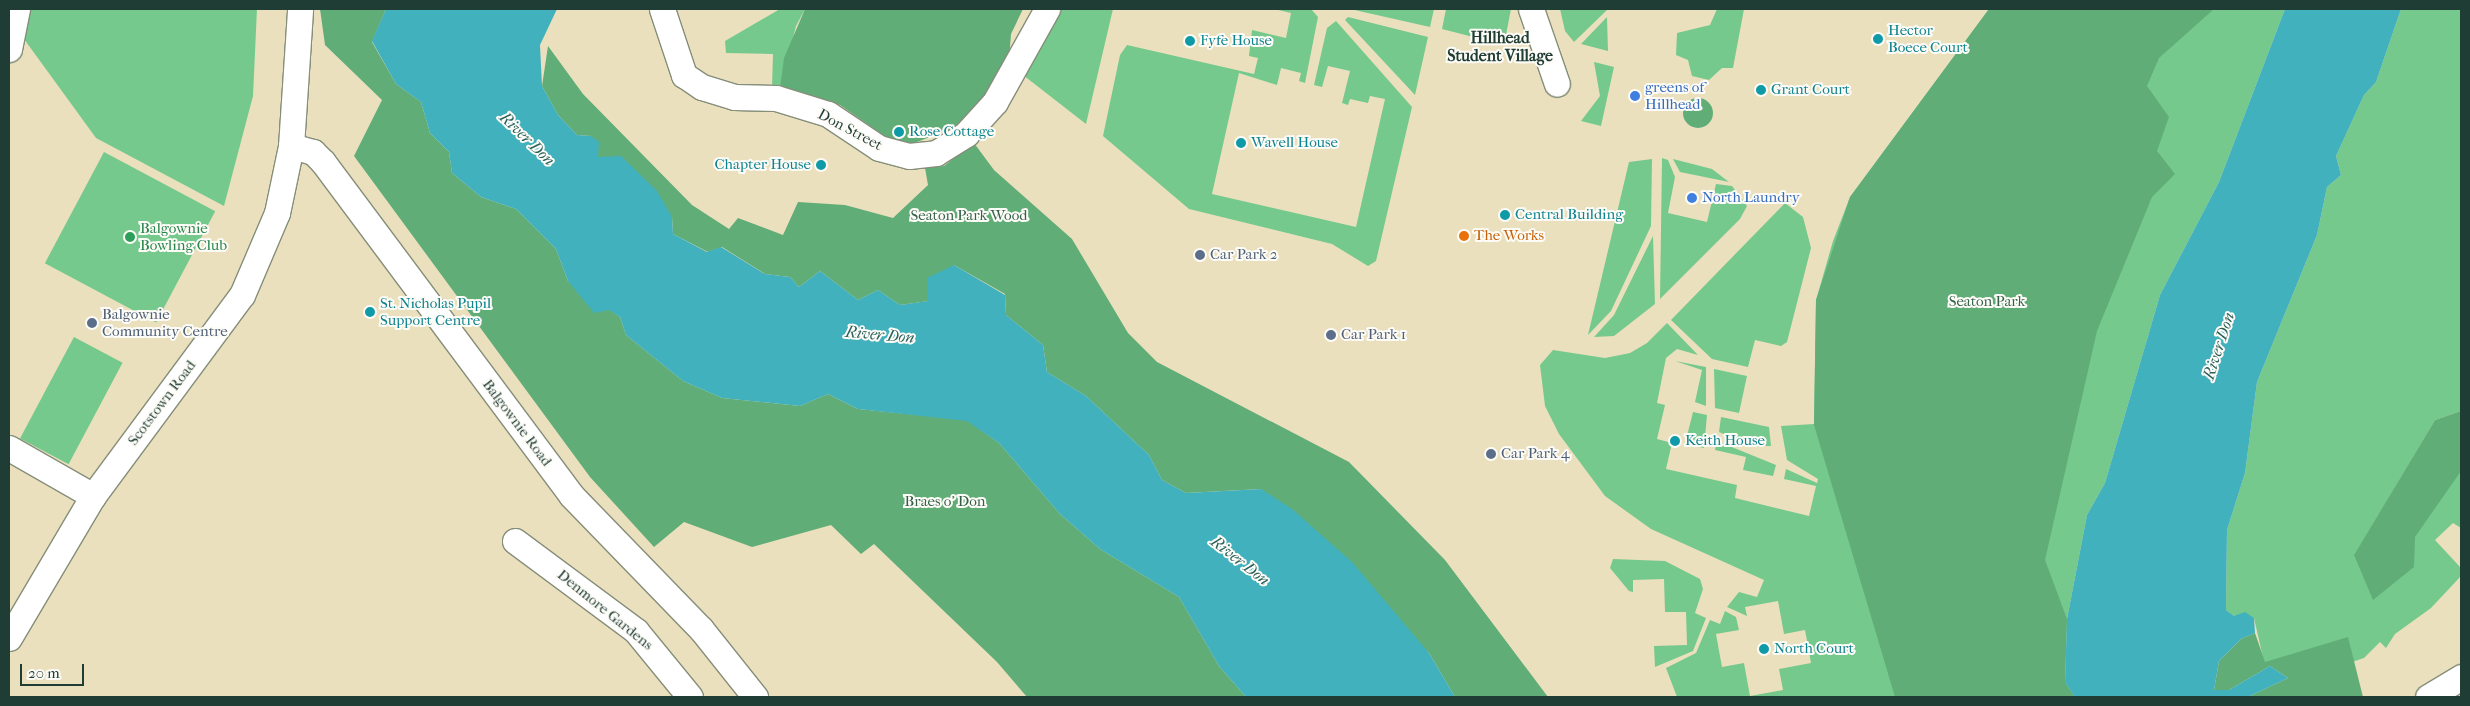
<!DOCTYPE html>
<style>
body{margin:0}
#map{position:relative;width:2470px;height:706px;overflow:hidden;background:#ebe0be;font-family:"IM FELL French Canon",serif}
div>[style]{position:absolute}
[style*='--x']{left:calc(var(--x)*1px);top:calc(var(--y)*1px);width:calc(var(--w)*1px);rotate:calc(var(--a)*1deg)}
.green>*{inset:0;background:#75c98d;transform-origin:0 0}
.forest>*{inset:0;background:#60ad78}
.round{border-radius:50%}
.water>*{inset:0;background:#42b1be}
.roads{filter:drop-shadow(1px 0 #858e79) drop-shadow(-1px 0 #858e79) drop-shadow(0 1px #858e79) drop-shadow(0 -1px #858e79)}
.minor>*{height:25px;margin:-12.5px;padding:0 12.5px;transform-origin:12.5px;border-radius:12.5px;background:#fff}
.dots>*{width:14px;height:14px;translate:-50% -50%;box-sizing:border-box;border:2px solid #fdfcf7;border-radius:50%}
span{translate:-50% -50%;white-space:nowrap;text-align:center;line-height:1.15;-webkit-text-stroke:4px #fdfcf7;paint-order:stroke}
.culture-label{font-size:15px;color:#0d838f}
.left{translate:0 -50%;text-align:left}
.right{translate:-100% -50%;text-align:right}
.shop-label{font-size:15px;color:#366cbe}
.street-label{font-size:15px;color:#1f3d34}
.park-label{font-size:15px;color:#34604a}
.leisure-label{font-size:15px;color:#27864d}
.food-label{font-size:15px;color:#c56008}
.service-label{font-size:15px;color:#4e5e75}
.neighbourhood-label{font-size:16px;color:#1f3d34;font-weight:700}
.water-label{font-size:16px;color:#2a605d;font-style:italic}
.frame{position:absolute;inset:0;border:10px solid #1f3d34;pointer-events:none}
.scale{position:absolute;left:20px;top:664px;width:64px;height:22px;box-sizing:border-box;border:2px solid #1f3d34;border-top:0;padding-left:6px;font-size:15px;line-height:18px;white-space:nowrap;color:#1f3d34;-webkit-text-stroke:4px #fdfcf7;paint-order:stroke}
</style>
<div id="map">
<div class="green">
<div style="clip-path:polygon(29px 9px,257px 9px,253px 96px,224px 206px,96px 138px,24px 39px)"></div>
<div style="clip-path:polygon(780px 9px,805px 9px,796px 26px,780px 88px,772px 88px,773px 54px,726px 53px,725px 41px)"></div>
<div style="clip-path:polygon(1060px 9px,1113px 9px,1086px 124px,1023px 75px)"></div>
<div style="clip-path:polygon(1274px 9px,1311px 9px,1318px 17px,1305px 83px,1299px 81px,1301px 73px,1281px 68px,1277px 85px,1239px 73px,1212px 194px,1356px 227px,1385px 99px,1370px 96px,1368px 103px,1350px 99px,1348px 105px,1342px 103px,1350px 71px,1328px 66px,1322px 87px,1314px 85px,1327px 28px,1336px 21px,1412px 107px,1376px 261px,1368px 266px,1332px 244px,1189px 209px,1103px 136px,1120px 55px,1127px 45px,1254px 74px,1258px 58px,1249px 56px,1252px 30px,1286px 38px,1291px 13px)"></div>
<div style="clip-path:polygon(1350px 9px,1434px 9px,1430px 27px)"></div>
<div style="clip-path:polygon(1446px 9px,1511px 9px,1506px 35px,1481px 39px,1442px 29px)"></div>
<div style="clip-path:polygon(1560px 9px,1608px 9px,1574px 42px,1565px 31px)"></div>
<div style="clip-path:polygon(1717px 9px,1744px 9px,1733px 68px,1722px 68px,1709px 80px,1692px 76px,1688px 60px,1676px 55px,1677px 33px,1710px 25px)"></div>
<div style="clip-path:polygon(1989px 9px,2285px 9px,2219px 182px,2160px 295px,2105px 483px,2087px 515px,2067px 619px,2065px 682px,2075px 697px,1677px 697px,1666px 668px,1696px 653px,1710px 620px,1720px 624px,1725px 611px,1736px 617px,1739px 630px,1716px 634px,1722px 667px,1744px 663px,1750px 696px,1783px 690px,1779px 669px,1811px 663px,1805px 630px,1784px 634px,1778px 601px,1745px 607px,1747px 616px,1727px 607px,1739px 592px,1757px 597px,1764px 580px,1651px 529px,1605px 496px,1559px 434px,1545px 406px,1540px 365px,1553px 350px,1605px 358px,1630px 353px,1647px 343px,1667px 323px,1698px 355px,1677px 349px,1666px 358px,1657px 403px,1665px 405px,1657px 439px,1672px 443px,1666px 469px,1737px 485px,1735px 498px,1809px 516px,1816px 486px,1784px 479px,1786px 469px,1817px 483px,1818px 479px,1787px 460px,1781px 426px,1814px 424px,1816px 300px,1833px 241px,1850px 197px)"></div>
<div style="clip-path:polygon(2401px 9px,2461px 9px,2461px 411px,2435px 420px,2355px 554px,2461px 471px,2461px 528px,2453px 523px,2435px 540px,2461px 568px,2461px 576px,2431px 608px,2395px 634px,2386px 648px,2380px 642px,2364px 658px,2337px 667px,2264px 662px,2254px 618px,2234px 616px,2226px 610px,2227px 530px,2245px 473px,2257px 382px,2317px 235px,2327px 187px,2341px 175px,2336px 156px,2364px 95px,2376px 82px)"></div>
<div style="clip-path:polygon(1348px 17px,1428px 37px,1415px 95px,1345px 20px)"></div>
<div style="clip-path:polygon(1607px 17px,1608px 51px,1581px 44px)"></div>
<div style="clip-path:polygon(1594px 62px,1614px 67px,1601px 126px,1581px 121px,1600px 96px)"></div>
<div style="left:104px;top:152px;width:126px;height:126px;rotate:28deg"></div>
<div style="clip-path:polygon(1662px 158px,1668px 160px,1675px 177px,1668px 213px,1707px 222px,1716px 184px,1732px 186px,1747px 206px,1740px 219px,1660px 299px)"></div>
<div style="clip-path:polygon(1652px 159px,1651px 226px,1611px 311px,1588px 335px,1629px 162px)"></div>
<div style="clip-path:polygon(1673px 159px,1712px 169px,1729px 182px,1680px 172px)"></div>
<div style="clip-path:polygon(1785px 203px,1803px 217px,1811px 248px,1787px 342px,1781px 346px,1755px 340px,1748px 367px,1712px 359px,1671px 320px)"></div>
<div style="clip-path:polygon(1653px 236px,1655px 304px,1614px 336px,1594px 337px,1614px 315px)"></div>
<div style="left:74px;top:337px;width:55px;height:115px;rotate:28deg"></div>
<div style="clip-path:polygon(1675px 361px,1706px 367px,1706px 406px,1695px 402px,1702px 370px)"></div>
<div style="clip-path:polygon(1714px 369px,1747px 376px,1739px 413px,1715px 408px)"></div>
<div style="clip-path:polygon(1693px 412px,1707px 415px,1704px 448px,1685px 444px)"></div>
<div style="clip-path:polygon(1721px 417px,1769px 427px,1771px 446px,1751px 446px,1719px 432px)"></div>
<div style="clip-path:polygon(1717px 441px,1776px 465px,1773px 476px,1743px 470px,1746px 457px,1715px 450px)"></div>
<div style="clip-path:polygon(1613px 559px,1665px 561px,1700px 579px,1703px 589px,1695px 613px,1706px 618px,1693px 651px,1655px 667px,1654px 646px,1687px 645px,1686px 612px,1665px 612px,1664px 579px,1633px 580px,1633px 592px,1629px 591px,1610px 568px)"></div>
</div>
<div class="forest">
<div style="clip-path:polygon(320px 9px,386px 9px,372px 42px,396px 84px,421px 102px,430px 133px,449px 152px,452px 173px,481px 197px,516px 209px,556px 249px,568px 281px,620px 317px,626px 335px,683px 381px,722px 398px,800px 406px,828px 394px,858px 409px,967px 420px,999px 443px,1060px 514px,1100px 549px,1179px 597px,1219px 666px,1246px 697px,1027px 697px,997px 662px,874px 544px,861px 554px,831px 525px,752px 547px,684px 522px,654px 547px,590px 477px,354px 156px,382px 100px,325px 45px)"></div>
<div style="clip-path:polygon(805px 9px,1023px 9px,1011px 34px,1009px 60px,987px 96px,956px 127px,909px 145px,889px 139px,840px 105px,780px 88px,784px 58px)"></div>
<div style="clip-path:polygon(1989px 9px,2214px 9px,2159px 58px,2147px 86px,2169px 117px,2157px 151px,2175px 174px,2152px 197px,2097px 331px,2045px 560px,2067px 619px,2065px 682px,2075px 697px,1895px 697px,1814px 425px,1816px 300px,1850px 197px)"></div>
<div style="clip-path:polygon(548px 46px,583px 94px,692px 205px,729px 229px,738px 218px,783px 235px,798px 202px,845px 205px,893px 218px,928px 185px,925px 168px,944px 166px,974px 143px,994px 170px,1072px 239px,1128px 333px,1157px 362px,1349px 462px,1445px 560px,1548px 697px,1455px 697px,1429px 653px,1261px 489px,1186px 493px,1162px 480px,1149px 455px,1086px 396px,1047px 372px,1043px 345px,1006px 315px,1005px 294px,954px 265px,929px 301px,900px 305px,878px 290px,858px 300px,820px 271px,799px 287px,790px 277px,765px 274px,722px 247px,708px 252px,673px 234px,672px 217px,598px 157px,591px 136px,577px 135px,558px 115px,542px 86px)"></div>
<div class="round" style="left:1683px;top:98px;width:30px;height:30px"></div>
<div style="clip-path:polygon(2461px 411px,2461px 471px,2415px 537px,2414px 567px,2373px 600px,2354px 555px,2435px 420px)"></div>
<div style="clip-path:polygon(2255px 633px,2265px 662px,2348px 637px,2363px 697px,2248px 697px,2288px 678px,2270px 666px,2229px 690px,2214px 690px,2219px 661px,2241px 639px)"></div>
</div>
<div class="water">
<div style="clip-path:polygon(386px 9px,557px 9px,540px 45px,542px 86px,558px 115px,577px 135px,591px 136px,599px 142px,598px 157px,621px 156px,657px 191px,672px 217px,673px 234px,707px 252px,721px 247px,765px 274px,790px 277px,799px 287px,820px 271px,858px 300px,878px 290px,900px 305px,928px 301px,927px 278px,954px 265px,1005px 295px,1006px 315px,1043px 345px,1047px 372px,1086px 396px,1149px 455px,1162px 480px,1186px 493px,1261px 489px,1292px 509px,1352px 562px,1429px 653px,1455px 697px,1246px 697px,1219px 666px,1179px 597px,1100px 549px,1060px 514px,999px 443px,967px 421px,858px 409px,828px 394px,800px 406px,722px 398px,683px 381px,626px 335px,620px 317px,609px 310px,594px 313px,568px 281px,556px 249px,516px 209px,481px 197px,452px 173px,449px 152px,430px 133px,421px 102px,396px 84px,372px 41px)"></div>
<div style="clip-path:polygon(2285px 9px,2401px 9px,2376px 82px,2364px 95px,2336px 156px,2341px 175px,2327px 187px,2317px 235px,2257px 382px,2245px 473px,2227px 530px,2226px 610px,2234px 616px,2245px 612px,2254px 618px,2255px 633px,2241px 639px,2219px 661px,2214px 690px,2229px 690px,2270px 666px,2288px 678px,2248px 697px,2075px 697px,2065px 682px,2067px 619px,2087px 515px,2105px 483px,2160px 295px,2219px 182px)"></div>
</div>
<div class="roads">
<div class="minor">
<div style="--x:662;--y:9;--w:70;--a:71.6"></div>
<div style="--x:684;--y:75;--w:22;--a:34"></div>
<div style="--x:702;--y:87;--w:34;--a:17"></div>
<div style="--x:734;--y:97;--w:42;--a:1.4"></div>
<div style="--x:776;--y:98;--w:54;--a:17.1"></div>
<div style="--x:828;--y:114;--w:61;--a:33.7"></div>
<div style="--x:879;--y:148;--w:31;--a:15"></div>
<div style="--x:909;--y:156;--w:27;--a:-6"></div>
<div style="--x:936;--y:153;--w:36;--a:-32"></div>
<div style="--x:966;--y:134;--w:43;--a:-47.8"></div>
<div style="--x:995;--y:102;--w:107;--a:-60.8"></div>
<div style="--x:1531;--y:9;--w:79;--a:70.9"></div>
<div style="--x:9;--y:49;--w:41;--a:-78.7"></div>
<div style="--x:291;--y:146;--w:23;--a:15"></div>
<div style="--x:313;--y:152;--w:14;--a:45"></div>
<div style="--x:323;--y:162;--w:415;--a:53.3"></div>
<div style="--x:571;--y:495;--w:187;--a:45.9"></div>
<div style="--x:701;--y:629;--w:87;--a:51.5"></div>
<div style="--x:9;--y:448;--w:97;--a:29.7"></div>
<div style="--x:515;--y:541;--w:151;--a:36.6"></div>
<div style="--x:636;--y:631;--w:85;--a:50.7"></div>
<div style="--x:9;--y:638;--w:165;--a:-59.4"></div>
<div style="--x:93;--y:496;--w:250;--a:-53.5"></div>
<div style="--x:242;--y:295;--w:89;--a:-66.9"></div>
<div style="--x:277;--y:213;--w:68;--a:-78.2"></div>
<div style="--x:291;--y:146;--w:137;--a:-86.2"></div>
<div style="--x:2428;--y:697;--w:39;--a:-31"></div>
</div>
</div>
<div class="dots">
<div style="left:1878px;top:39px;background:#0f9aa8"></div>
<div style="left:1190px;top:41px;background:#0f9aa8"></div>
<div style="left:1761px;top:90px;background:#0f9aa8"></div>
<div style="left:1635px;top:96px;background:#3f7fe0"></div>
<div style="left:899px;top:132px;background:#0f9aa8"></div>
<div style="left:1241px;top:143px;background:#0f9aa8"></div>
<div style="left:821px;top:165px;background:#0f9aa8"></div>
<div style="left:1692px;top:198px;background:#3f7fe0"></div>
<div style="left:1505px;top:215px;background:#0f9aa8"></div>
<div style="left:1464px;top:236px;background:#e8710a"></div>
<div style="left:130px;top:237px;background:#2e9e5b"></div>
<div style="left:1200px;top:255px;background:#5c6f8a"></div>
<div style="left:370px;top:312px;background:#0f9aa8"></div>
<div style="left:92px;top:323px;background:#5c6f8a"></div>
<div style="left:1331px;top:335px;background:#5c6f8a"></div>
<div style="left:1675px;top:441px;background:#0f9aa8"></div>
<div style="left:1491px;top:454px;background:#5c6f8a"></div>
<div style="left:1764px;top:649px;background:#0f9aa8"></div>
</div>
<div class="culture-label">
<span class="left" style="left:1888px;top:39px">Hector<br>Boece Court</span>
<span class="left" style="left:1200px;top:41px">Fyfe House</span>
<span class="left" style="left:1771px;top:90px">Grant Court</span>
<span class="left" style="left:909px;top:132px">Rose Cottage</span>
<span class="left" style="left:1251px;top:143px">Wavell House</span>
<span class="right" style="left:811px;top:165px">Chapter House</span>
<span class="left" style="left:1515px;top:215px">Central Building</span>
<span class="left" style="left:380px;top:312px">St. Nicholas Pupil<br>Support Centre</span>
<span class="left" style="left:1685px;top:441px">Keith House</span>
<span class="left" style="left:1774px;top:649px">North Court</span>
</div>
<div class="shop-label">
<span class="left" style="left:1645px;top:96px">greens of<br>Hillhead</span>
<span class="left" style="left:1702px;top:198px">North Laundry</span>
</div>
<div class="street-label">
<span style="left:850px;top:130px;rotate:28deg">Don Street</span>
<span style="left:162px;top:403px;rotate:-53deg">Scotstown Road</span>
<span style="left:517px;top:423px;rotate:53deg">Balgownie Road</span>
<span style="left:605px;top:610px;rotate:39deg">Denmore Gardens</span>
</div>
<div class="park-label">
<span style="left:969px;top:216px">Seaton Park Wood</span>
<span style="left:1987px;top:302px">Seaton Park</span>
<span style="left:945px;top:502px">Braes o' Don</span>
</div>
<div class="leisure-label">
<span class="left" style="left:140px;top:237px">Balgownie<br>Bowling Club</span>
</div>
<div class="food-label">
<span class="left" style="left:1474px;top:236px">The Works</span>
</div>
<div class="service-label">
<span class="left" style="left:1210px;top:255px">Car Park 2</span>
<span class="left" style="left:102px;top:323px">Balgownie<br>Community Centre</span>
<span class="left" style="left:1341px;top:335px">Car Park 1</span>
<span class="left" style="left:1501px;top:454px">Car Park 4</span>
</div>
<div class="neighbourhood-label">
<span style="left:1500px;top:47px">Hillhead<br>Student Village</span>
</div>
<div class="water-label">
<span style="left:527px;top:139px;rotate:44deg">River Don</span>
<span style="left:880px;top:335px;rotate:5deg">River Don</span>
<span style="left:2219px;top:346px;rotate:-72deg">River Don</span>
<span style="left:1240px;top:561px;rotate:38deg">River Don</span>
</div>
<div class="frame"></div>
<div class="scale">20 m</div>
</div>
